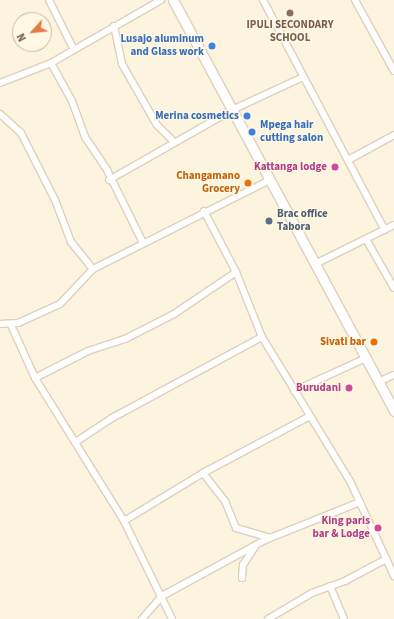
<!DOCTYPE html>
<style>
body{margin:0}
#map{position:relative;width:394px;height:619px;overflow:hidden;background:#fcf4df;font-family:"Source Sans 3",sans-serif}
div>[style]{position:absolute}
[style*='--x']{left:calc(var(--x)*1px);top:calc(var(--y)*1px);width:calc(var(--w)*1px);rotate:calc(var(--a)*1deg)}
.roads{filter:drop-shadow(1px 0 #dfd0bb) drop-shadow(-1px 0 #dfd0bb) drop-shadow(0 1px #dfd0bb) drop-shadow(0 -1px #dfd0bb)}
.street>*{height:6px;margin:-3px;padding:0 3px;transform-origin:3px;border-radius:3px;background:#fff}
.secondary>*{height:9px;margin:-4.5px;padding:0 4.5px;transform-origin:4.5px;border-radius:4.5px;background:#fff}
.dots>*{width:11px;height:11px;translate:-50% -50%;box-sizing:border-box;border:2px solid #fff8e4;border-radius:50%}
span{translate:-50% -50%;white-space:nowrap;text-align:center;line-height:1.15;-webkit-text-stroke:3px #fff8e4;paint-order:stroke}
.education-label{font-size:11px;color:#785e54;font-weight:700}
.shop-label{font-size:11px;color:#366cbe;font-weight:700}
.right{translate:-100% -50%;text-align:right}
.left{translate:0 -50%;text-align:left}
.hotel-label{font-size:11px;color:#b23c85;font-weight:700}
.food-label{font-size:11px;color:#c56008;font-weight:700}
.service-label{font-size:11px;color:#4e5e75;font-weight:700}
.north{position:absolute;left:12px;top:12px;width:40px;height:40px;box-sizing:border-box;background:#fff8e4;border:1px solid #c6b9a5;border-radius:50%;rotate:243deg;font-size:11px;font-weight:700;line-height:16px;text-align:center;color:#715b47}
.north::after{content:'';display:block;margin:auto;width:14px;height:18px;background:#e57b44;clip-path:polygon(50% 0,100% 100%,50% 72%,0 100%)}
</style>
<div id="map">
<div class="roads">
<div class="street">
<div style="--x:49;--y:0;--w:54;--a:63.4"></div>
<div style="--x:263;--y:0;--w:260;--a:62.1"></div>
<div style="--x:355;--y:0;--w:81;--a:61.2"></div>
<div style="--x:114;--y:26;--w:39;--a:78"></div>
<div style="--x:122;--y:64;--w:70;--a:60.2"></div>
<div style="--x:157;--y:125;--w:24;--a:45"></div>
<div style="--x:51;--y:63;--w:43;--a:61.1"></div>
<div style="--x:72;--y:101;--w:38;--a:70"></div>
<div style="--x:85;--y:137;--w:40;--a:56"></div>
<div style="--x:107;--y:170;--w:81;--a:63.7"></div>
<div style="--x:0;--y:83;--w:55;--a:-21.4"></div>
<div style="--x:51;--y:63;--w:127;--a:-29.8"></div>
<div style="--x:0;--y:114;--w:28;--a:42"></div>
<div style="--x:21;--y:133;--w:75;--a:63.1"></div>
<div style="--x:55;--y:200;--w:45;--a:69.1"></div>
<div style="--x:71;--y:242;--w:35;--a:51"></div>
<div style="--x:350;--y:159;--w:50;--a:-28.6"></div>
<div style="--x:109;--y:180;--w:142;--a:-29.6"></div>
<div style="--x:232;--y:110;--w:78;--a:-24.9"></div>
<div style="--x:204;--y:211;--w:69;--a:62.3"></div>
<div style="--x:236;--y:272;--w:70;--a:68.2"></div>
<div style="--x:262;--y:337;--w:169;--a:58.6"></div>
<div style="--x:350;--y:481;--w:105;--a:65.1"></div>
<div style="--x:366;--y:239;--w:56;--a:60.3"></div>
<div style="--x:315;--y:264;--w:88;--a:-26.3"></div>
<div style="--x:0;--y:324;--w:18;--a:-3"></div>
<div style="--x:18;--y:323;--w:46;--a:-24.3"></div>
<div style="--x:60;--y:304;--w:48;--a:-46.7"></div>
<div style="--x:93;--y:269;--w:198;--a:-26.7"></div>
<div style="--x:11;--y:325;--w:58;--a:65.6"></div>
<div style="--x:35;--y:378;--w:168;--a:58.1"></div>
<div style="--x:124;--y:521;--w:109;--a:63.9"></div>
<div style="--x:35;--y:378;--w:59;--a:-27"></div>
<div style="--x:88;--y:351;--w:39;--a:-18"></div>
<div style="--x:125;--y:339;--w:55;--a:-27"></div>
<div style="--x:174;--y:314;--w:75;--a:-34.1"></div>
<div style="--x:378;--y:382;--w:17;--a:-24"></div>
<div style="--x:294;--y:391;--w:79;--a:-24.6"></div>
<div style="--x:77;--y:441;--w:42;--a:-33.3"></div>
<div style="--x:112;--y:418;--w:170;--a:-28.4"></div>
<div style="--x:203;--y:473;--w:36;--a:52"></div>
<div style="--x:225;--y:501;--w:29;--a:68"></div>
<div style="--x:236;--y:528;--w:35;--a:16"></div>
<div style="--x:124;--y:521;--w:92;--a:-31.3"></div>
<div style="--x:203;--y:473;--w:121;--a:-28"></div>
<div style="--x:242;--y:578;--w:13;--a:-86"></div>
<div style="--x:243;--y:565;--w:24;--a:-57"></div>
<div style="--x:330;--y:586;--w:36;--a:67"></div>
<div style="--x:142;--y:619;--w:30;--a:-49"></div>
<div style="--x:162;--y:596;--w:117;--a:-28.5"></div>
<div style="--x:265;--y:540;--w:102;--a:-21.8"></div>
<div style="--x:268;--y:619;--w:51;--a:-30.6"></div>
<div style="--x:312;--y:593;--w:35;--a:-20"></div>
<div style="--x:345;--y:581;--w:47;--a:-28.2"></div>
</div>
<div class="secondary">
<div style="--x:173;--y:0;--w:467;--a:61.7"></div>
</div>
</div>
<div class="dots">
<div style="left:290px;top:13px;background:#8d6e63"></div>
<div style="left:212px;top:46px;background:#3f7fe0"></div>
<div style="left:247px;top:116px;background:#3f7fe0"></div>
<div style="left:252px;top:132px;background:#3f7fe0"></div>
<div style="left:335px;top:167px;background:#d1479c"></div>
<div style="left:248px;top:183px;background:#e8710a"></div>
<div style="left:269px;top:221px;background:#5c6f8a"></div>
<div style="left:374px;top:342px;background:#e8710a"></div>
<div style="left:349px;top:388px;background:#d1479c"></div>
<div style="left:378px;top:528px;background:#d1479c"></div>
</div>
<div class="education-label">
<span style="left:290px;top:32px">IPULI SECONDARY<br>SCHOOL</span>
</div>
<div class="shop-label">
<span class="right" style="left:204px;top:46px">Lusajo aluminum<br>and Glass work</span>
<span class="right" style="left:239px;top:116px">Merina cosmetics</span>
<span class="left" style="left:260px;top:132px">Mpega hair<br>cutting salon</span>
</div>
<div class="hotel-label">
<span class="right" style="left:327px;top:167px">Kattanga lodge</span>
<span class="right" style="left:341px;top:388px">Burudani</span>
<span class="right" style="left:370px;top:528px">King paris<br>bar &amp; Lodge</span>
</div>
<div class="food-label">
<span class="right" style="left:240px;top:183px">Changamano<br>Grocery</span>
<span class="right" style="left:366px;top:342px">Sivati bar</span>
</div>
<div class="service-label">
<span class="left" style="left:277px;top:221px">Brac office<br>Tabora</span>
</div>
<div class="north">N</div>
</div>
